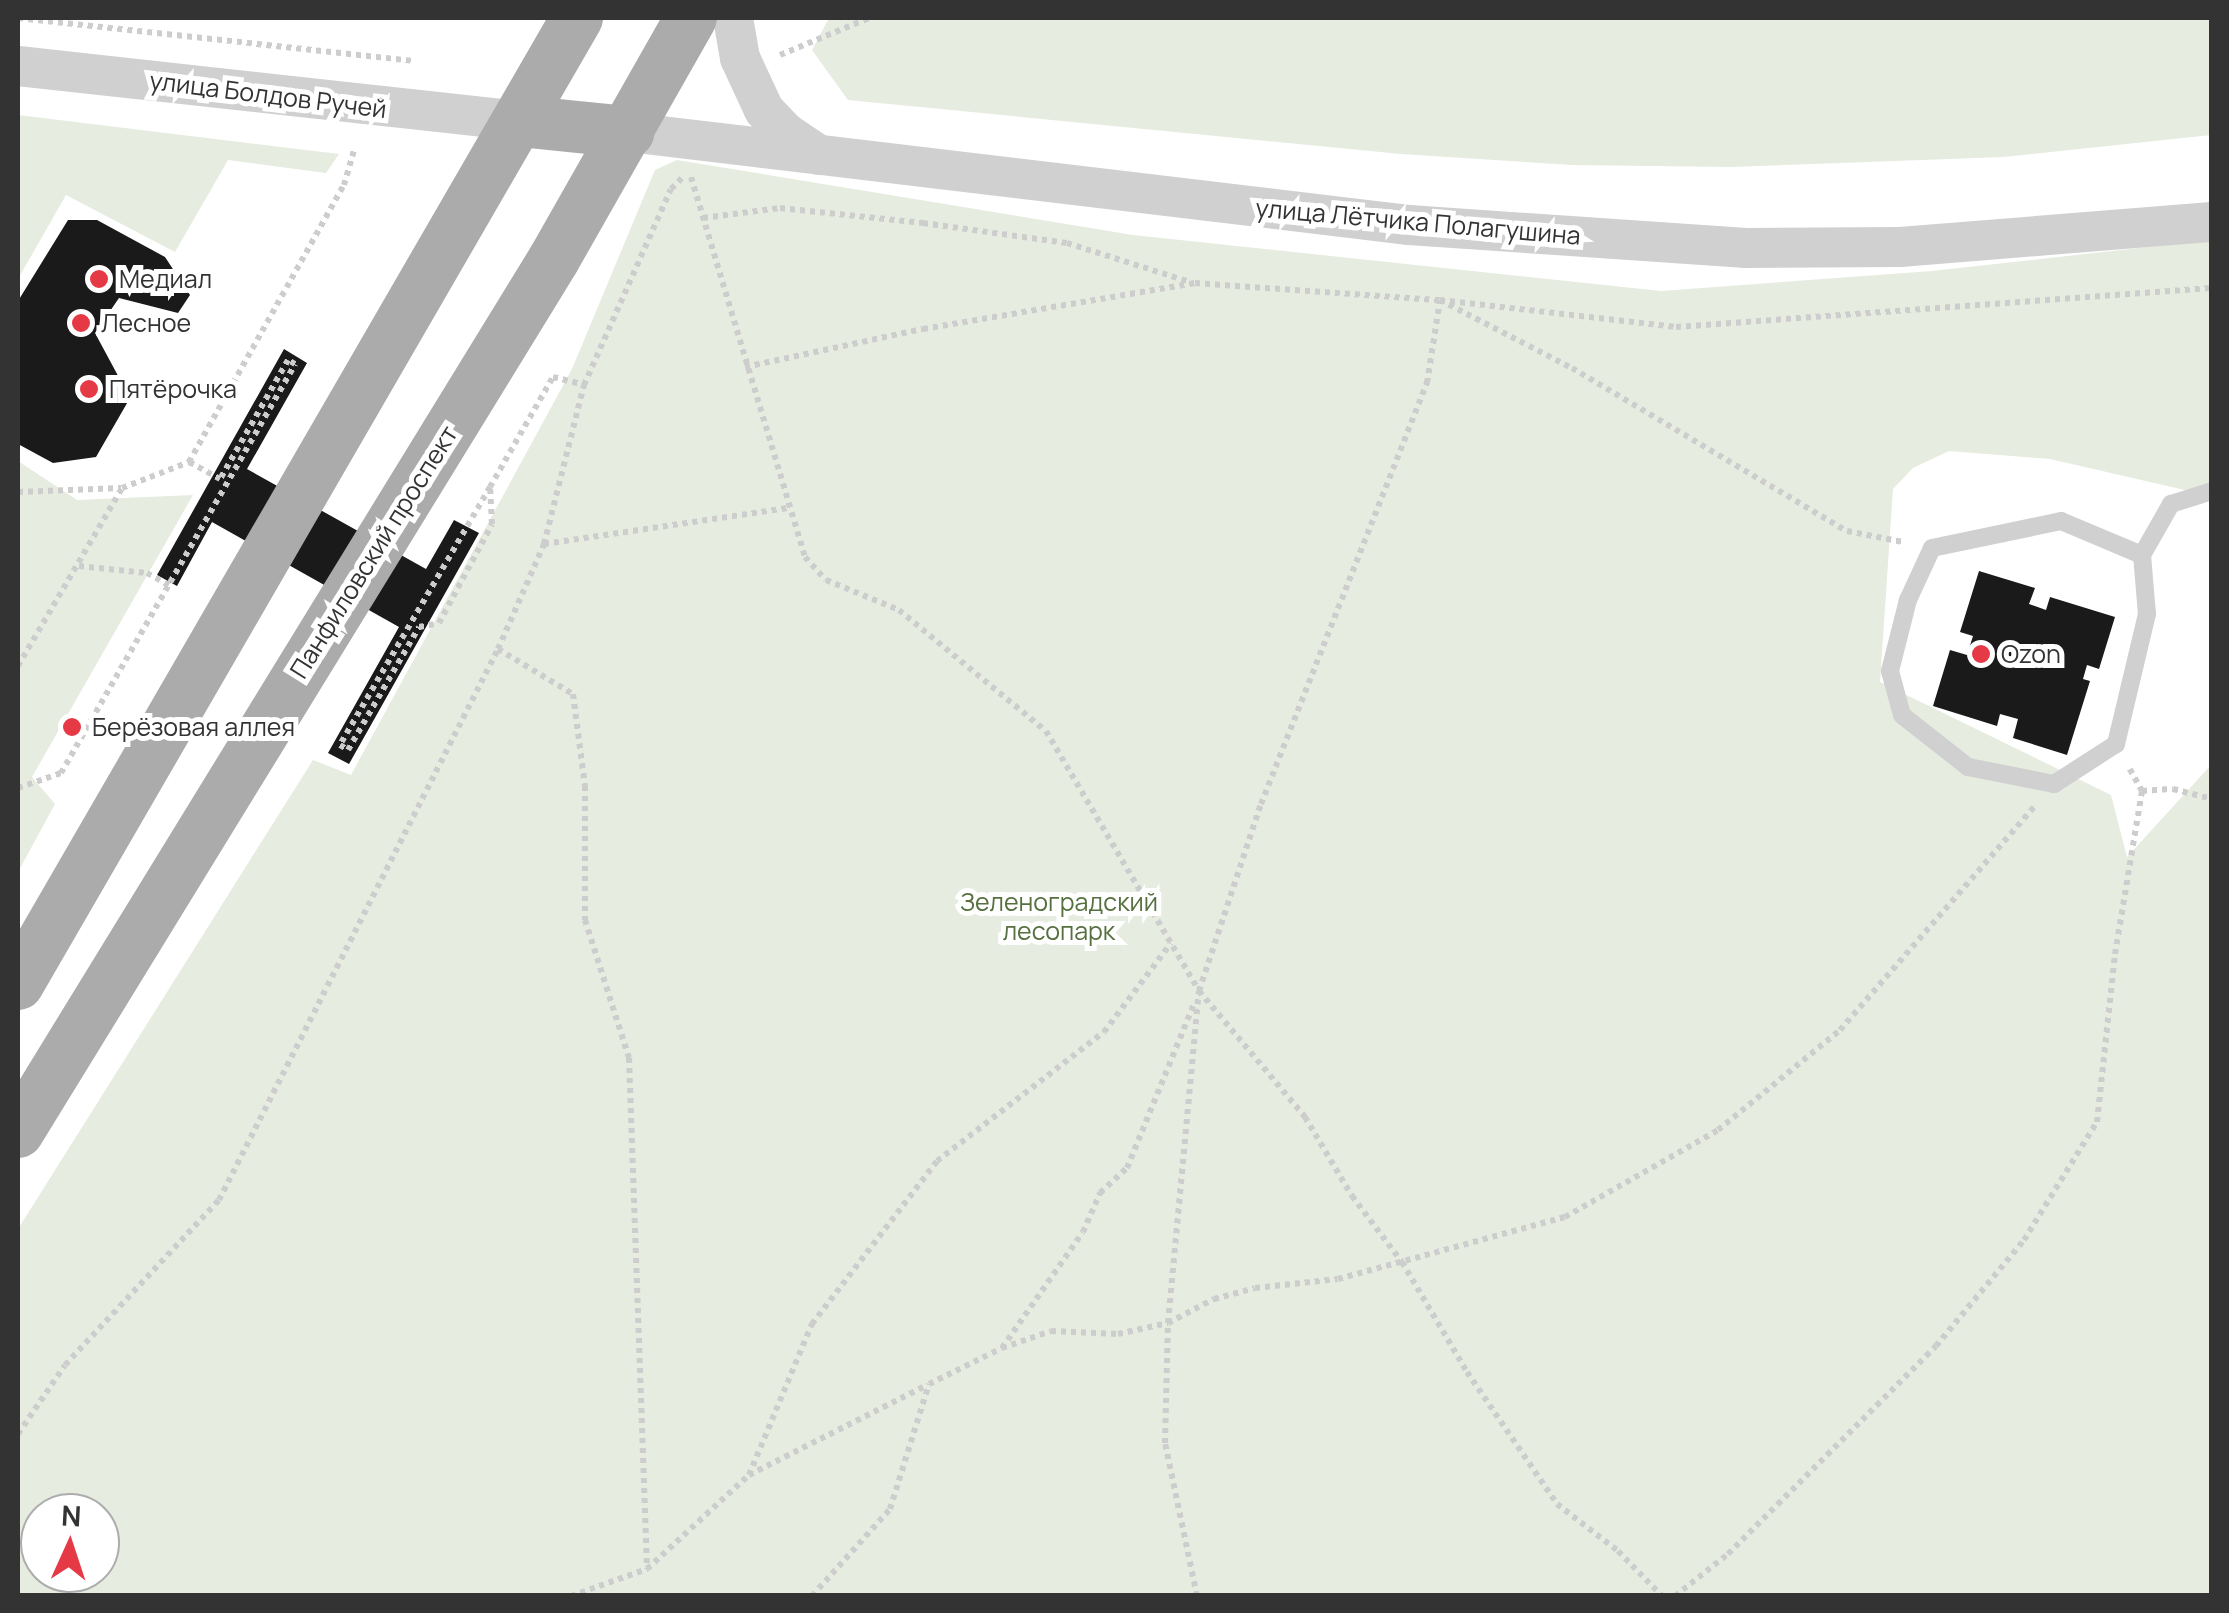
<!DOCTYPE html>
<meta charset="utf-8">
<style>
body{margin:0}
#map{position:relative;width:2229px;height:1613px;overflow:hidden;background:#fff;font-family:Manrope,sans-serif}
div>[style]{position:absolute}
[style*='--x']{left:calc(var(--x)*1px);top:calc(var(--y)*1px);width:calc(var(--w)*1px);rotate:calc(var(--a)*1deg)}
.green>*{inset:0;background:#e6ecdf}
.building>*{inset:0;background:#1a1a1a}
.path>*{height:6px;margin-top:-3px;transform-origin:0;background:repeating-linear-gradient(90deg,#cdcdcd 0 5px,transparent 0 10px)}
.service>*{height:18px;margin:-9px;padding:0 9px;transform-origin:9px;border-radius:9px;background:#d0d0d0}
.tertiary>*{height:40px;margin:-20px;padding:0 20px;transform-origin:20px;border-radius:20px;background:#d0d0d0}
.primary>*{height:52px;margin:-26px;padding:0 26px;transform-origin:26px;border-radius:26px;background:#ababab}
.dots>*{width:28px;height:28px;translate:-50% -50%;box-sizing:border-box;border:5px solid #fff;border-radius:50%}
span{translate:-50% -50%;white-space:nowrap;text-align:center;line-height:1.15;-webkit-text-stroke:10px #fff;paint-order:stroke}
.street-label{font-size:25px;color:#333}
.poi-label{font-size:25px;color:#333}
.left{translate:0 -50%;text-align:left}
.park-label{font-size:25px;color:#56703f}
.frame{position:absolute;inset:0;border:20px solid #333;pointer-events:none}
.north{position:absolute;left:20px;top:1493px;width:100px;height:100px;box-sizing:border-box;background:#fff;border:2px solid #adadad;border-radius:50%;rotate:3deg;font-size:28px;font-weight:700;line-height:40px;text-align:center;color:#333}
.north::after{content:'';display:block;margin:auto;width:35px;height:45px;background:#e63946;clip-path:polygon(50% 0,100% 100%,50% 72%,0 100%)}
</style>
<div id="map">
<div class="green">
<div style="clip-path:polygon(829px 18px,2211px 18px,2211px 135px,2004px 157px,1731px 167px,1572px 165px,1401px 154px,848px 100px,812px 50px)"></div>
<div style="clip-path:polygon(18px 115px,339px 154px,326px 173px,228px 160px,175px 252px,66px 195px,18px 279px)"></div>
<div style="clip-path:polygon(evenodd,677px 160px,1133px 235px,1661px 291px,1932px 271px,2211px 240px,2211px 496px,2050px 459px,1949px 451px,1913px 468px,1893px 489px,1880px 682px,2111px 795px,2127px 857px,2211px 765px,2211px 1595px,18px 1595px,18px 1229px,313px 760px,351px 775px,572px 369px,655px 170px,677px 160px,40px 1513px,100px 1513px,100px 1573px,40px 1573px,40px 1513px)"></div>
<div style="clip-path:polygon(18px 461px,77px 500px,193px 495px,32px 777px,55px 804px,18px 872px)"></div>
</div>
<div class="building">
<div style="clip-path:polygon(68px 220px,97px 220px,165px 257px,190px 295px,178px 313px,119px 298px,95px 333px,130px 398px,96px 457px,53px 463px,18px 444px,18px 301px)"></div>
<div style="clip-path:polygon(284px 349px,307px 363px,247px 469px,426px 569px,454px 520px,479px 533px,349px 764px,328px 753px,399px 627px,212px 522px,177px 586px,157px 575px)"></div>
<div style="clip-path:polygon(1979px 571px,2035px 588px,2029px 604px,2046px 610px,2050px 597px,2115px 617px,2099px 669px,2087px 665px,2083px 679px,2090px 681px,2067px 755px,2013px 738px,2018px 719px,2000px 714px,1997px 726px,1933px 706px,1950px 650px,1967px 655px,1973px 636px,1960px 632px)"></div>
</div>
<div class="path">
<div style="--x:18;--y:18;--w:397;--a:6.2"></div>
<div style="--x:780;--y:55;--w:96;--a:-22.6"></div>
<div style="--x:691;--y:177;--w:397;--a:73.3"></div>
<div style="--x:805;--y:557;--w:31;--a:48"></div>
<div style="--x:826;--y:580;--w:79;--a:22.3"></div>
<div style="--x:899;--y:610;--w:190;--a:39.5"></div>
<div style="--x:1046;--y:731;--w:302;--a:59.5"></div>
<div style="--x:1199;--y:991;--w:165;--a:49.9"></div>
<div style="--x:1305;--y:1117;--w:92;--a:59.3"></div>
<div style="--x:1352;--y:1196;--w:83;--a:52.9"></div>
<div style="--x:1402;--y:1262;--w:128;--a:59.4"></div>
<div style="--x:1467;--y:1372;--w:160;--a:55.7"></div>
<div style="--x:1557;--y:1504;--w:77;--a:37.6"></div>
<div style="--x:1618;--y:1551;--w:63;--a:45.6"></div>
<div style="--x:703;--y:218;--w:78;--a:-7.4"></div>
<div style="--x:780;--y:208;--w:144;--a:6"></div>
<div style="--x:923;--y:223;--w:145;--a:7.9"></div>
<div style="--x:1067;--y:243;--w:129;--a:17.6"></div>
<div style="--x:745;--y:367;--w:182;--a:-12.1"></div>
<div style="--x:923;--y:329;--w:276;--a:-9.6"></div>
<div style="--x:1195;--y:283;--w:246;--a:4"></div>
<div style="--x:1440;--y:300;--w:238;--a:6.5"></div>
<div style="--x:1676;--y:327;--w:537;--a:-4.16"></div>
<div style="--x:490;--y:487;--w:298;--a:120.2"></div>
<div style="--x:340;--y:745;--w:9;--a:32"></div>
<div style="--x:348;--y:750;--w:142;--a:-60"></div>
<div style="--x:419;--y:627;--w:20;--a:-11"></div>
<div style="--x:439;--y:623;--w:112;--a:-61.8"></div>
<div style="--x:492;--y:524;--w:37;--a:-93"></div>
<div style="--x:490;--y:487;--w:127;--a:-60.2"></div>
<div style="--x:553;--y:377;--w:32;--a:14"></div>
<div style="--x:18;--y:492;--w:103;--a:-2.2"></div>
<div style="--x:544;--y:544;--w:248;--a:-8.4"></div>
<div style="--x:79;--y:566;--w:68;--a:5.9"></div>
<div style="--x:147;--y:573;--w:25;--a:29"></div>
<div style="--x:498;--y:649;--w:87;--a:31"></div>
<div style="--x:573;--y:694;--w:93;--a:82.6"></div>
<div style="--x:585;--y:786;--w:134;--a:90"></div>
<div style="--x:585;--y:920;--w:145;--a:72.3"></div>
<div style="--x:629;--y:1058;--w:511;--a:87.98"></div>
<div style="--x:18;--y:666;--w:206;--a:-59.7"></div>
<div style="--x:122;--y:488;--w:72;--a:-21.2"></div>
<div style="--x:189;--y:462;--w:317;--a:-60.8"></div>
<div style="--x:344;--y:185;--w:35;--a:-74"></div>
<div style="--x:18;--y:788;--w:46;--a:-19.2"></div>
<div style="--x:61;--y:773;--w:471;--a:-60.2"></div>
<div style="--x:295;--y:364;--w:8;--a:-150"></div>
<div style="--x:288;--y:360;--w:137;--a:119.7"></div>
<div style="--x:220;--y:479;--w:35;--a:-151"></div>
<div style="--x:2142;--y:791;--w:31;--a:-4"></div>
<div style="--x:2173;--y:789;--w:40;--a:14.4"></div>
<div style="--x:1002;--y:1348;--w:52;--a:-19.1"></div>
<div style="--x:1051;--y:1331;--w:67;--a:2.6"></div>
<div style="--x:1118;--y:1334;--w:51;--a:-12.4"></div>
<div style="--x:1168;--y:1323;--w:52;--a:-27.6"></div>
<div style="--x:1214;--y:1299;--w:42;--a:-15"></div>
<div style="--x:1255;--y:1288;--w:83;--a:-6.2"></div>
<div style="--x:1338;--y:1279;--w:235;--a:-15.3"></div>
<div style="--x:1565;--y:1217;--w:176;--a:-29.6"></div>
<div style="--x:1718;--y:1130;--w:158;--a:-39.3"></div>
<div style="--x:1840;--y:1030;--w:297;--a:-49"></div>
<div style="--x:18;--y:1434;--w:83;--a:-55.7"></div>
<div style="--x:65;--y:1365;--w:226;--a:-47"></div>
<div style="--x:219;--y:1200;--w:618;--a:-63.14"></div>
<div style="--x:498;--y:649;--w:115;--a:-66.3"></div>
<div style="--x:544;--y:544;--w:164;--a:-75.9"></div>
<div style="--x:584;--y:385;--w:214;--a:-66.1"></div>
<div style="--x:671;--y:189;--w:17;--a:-45"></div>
<div style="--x:749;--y:1475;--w:164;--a:-67.4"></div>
<div style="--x:812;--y:1324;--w:205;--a:-52.5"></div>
<div style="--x:937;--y:1161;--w:211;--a:-37.7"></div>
<div style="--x:1104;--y:1032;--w:111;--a:-53"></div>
<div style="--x:571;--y:1596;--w:81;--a:-19.6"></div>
<div style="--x:647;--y:1569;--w:139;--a:-42.7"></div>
<div style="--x:749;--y:1475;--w:199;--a:-26.8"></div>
<div style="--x:812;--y:1596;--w:117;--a:-48.1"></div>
<div style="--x:890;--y:1509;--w:131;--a:-72.7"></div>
<div style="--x:929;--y:1384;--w:81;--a:-26.3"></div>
<div style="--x:1002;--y:1348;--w:141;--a:-55.1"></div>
<div style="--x:1083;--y:1232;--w:43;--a:-66.4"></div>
<div style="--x:1100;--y:1193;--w:37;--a:-43"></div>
<div style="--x:1127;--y:1168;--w:180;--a:-67.8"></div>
<div style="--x:1197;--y:1596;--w:156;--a:-101.8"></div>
<div style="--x:1165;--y:1443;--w:120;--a:-88.6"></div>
<div style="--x:1168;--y:1323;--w:333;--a:-84.7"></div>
<div style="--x:1199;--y:991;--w:197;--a:-71.7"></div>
<div style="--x:1261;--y:804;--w:453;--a:-68.5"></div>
<div style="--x:1427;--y:383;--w:84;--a:-81.1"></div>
<div style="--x:1440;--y:300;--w:148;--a:27.3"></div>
<div style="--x:1572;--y:368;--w:320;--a:30.7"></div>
<div style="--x:1847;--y:531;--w:57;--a:11.1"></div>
<div style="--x:1675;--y:1596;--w:68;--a:-38.4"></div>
<div style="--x:1728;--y:1554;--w:294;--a:-45"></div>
<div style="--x:1936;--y:1346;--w:138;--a:-50.3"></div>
<div style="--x:2024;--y:1240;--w:139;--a:-58.3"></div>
<div style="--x:2097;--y:1122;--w:169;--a:-83.9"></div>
<div style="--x:2115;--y:954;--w:165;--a:-80.6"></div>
<div style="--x:2142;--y:791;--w:26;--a:-119"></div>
</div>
<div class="service">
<div style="--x:2142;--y:555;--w:59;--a:85.2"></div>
<div style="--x:2147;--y:614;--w:134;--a:103.4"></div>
<div style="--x:2116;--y:744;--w:74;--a:147.2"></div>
<div style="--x:2054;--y:784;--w:88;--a:-168.8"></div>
<div style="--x:1968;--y:767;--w:84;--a:-141.8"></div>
<div style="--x:1902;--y:715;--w:46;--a:-105.3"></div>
<div style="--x:1890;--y:671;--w:73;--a:-75.8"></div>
<div style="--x:1908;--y:600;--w:57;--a:-65.2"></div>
<div style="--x:1932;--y:548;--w:132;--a:-11.8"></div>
<div style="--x:2061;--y:521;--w:88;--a:22.8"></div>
<div style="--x:2142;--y:555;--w:59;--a:-60.4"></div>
<div style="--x:2171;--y:504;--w:43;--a:-17.6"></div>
</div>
<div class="tertiary">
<div style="--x:733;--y:18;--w:41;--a:80.1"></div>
<div style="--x:740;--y:58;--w:57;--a:65.2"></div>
<div style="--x:764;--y:110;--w:30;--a:46"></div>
<div style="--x:785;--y:132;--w:41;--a:34.1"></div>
<div style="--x:18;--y:66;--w:504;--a:6.26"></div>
<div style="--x:628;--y:132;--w:787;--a:6.79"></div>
<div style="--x:1409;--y:225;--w:338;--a:3.9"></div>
<div style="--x:1746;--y:248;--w:154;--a:-0.4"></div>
<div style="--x:1900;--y:247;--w:313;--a:-4.6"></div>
</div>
<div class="primary">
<div style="--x:519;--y:121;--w:110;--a:5.8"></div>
<div style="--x:18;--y:984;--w:1116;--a:-59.94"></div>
<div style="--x:18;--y:1132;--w:1024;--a:-58.45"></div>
<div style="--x:554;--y:259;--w:277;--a:-60.4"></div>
</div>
<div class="dots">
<div style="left:99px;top:279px;background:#e63946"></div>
<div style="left:81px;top:323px;background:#e63946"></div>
<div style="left:89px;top:389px;background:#e63946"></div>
<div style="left:1981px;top:654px;background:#e63946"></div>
<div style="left:72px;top:727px;background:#e63946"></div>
</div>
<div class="street-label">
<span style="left:268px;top:95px;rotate:7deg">улица Болдов Ручей</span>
<span style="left:1418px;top:222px;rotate:5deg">улица Лётчика Полагушина</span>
<span style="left:374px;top:552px;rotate:-58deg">Панфиловский проспект</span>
</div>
<div class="poi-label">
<span class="left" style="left:119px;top:279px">Медиал</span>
<span class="left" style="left:101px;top:323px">Лесное</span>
<span class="left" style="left:109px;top:389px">Пятёрочка</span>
<span class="left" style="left:2001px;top:654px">Ozon</span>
<span class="left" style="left:92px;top:727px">Берёзовая аллея</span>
</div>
<div class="park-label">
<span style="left:1059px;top:917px">Зеленоградский<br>лесопарк</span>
</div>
<div class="frame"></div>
<div class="north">N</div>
</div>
